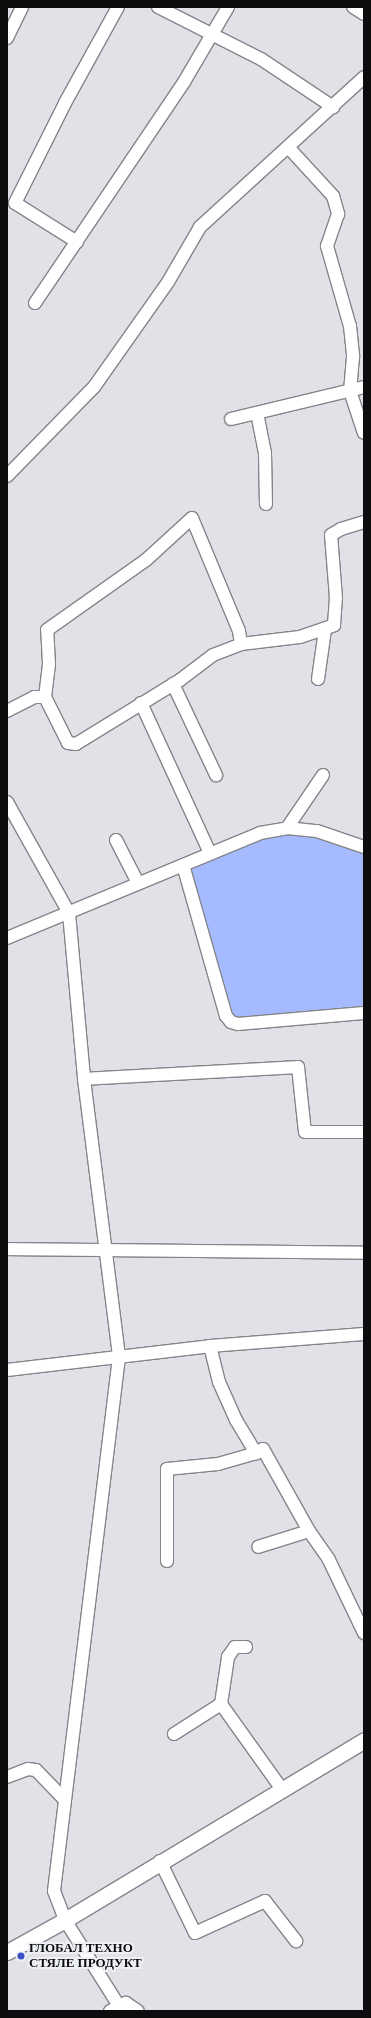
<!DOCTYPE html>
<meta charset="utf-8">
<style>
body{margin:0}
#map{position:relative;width:371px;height:2018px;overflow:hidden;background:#e1e2e8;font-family:Georgia,serif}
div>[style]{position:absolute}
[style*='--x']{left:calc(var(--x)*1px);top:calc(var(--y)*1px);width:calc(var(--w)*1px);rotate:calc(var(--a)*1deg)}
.green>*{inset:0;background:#a5baff}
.roads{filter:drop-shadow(1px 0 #84858a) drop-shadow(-1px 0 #84858a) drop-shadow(0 1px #84858a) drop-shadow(0 -1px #84858a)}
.minor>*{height:12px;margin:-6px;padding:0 6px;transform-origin:6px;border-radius:6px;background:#fff}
.major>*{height:15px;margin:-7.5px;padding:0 7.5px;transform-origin:7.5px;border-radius:7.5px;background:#fff}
.dots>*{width:11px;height:11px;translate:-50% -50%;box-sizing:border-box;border:2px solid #eef0f5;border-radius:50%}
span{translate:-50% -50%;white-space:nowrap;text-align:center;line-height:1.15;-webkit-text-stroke:4px #eef0f5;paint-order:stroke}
.poi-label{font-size:13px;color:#0c0d0e;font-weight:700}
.left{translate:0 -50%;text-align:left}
.frame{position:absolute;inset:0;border:8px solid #0c0d0e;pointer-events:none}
</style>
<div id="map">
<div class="green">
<div style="clip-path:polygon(293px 832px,336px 841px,364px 851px,364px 1013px,235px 1020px,187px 866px,242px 844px)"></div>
</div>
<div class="roads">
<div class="minor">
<div style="--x:158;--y:7;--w:115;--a:26.8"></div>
<div style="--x:261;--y:59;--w:87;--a:33.7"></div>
<div style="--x:353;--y:7;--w:13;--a:32"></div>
<div style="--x:7;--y:38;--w:34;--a:-64"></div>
<div style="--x:288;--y:147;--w:67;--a:47.4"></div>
<div style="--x:333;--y:196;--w:19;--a:74"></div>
<div style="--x:338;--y:214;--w:34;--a:109"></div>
<div style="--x:327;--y:246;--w:83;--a:74"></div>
<div style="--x:350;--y:326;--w:31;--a:84"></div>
<div style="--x:353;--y:357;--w:34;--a:95"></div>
<div style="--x:350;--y:391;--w:44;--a:71.6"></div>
<div style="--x:77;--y:242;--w:73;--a:-147.8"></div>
<div style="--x:15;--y:203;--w:112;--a:-63.4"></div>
<div style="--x:65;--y:103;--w:110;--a:-61.1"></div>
<div style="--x:35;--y:303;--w:267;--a:-56"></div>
<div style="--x:184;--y:82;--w:87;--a:-59.6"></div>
<div style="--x:257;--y:413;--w:41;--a:78.7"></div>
<div style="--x:265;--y:453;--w:51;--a:88.9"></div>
<div style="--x:231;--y:419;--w:137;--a:-13.5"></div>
<div style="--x:7;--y:476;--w:124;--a:-45.7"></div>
<div style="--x:94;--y:387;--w:128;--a:-54.8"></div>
<div style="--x:168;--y:282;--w:64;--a:-59.8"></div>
<div style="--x:200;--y:227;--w:222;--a:-42.4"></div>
<div style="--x:318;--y:679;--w:49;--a:-81.9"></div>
<div style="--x:173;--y:684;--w:101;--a:64.7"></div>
<div style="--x:45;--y:697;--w:33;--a:-83"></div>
<div style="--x:49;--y:664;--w:34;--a:-93"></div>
<div style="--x:47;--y:630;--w:121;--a:-35.3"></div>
<div style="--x:146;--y:560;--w:62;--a:-42.4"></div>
<div style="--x:192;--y:518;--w:122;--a:67.4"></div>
<div style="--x:239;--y:631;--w:13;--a:81"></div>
<div style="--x:141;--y:703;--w:165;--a:65.3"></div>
<div style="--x:7;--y:711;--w:30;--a:-27"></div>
<div style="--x:34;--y:697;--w:11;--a:0"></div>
<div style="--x:45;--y:697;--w:51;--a:63.4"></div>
<div style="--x:68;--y:743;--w:8;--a:7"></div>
<div style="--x:76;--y:744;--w:122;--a:-31.6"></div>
<div style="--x:180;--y:680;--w:41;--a:-37.1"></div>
<div style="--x:213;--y:655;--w:30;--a:-21"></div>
<div style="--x:241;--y:644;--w:59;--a:-6.8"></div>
<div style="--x:300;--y:637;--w:36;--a:-19"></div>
<div style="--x:334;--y:625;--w:27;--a:-86"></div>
<div style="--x:336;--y:598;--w:63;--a:-94.5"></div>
<div style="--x:331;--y:535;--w:12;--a:-31"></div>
<div style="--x:341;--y:529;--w:24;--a:-17"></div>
<div style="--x:7;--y:802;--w:127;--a:60.8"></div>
<div style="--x:69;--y:913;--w:167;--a:84.8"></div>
<div style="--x:84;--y:1079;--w:280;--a:82.8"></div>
<div style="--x:119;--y:1357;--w:538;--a:96.94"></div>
<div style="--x:54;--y:1891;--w:31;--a:69"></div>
<div style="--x:65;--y:1920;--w:102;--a:57.9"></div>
<div style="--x:287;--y:828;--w:64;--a:-55.8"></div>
<div style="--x:116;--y:840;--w:48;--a:62.9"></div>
<div style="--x:183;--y:865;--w:157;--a:74.1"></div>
<div style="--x:226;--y:1016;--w:8;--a:50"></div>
<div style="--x:231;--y:1022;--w:7;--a:16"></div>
<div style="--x:238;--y:1024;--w:126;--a:-5"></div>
<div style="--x:7;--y:938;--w:274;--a:-22.5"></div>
<div style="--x:260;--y:833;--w:27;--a:-10"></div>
<div style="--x:287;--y:828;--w:30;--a:6"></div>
<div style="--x:317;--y:831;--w:50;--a:18.8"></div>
<div style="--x:84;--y:1079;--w:214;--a:-3.2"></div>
<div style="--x:298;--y:1067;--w:65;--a:83.9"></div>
<div style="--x:305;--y:1132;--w:59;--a:0"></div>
<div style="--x:7;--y:1249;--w:357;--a:0.6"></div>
<div style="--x:210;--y:1346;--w:37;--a:76"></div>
<div style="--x:219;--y:1382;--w:42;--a:65.9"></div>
<div style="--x:236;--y:1420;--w:39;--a:59"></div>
<div style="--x:256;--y:1453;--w:8;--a:-30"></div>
<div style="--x:263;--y:1449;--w:94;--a:60.7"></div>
<div style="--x:309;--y:1531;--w:53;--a:162.6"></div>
<div style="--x:7;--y:1370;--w:204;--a:-6.7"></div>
<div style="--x:210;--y:1346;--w:154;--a:-4.5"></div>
<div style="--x:309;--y:1531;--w:35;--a:55"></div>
<div style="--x:329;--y:1560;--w:81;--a:64.4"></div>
<div style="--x:167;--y:1561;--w:92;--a:-90"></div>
<div style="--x:167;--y:1469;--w:51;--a:-5.6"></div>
<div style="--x:218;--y:1464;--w:40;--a:-16"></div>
<div style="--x:221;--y:1704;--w:48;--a:-81.5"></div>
<div style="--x:228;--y:1657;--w:12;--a:-55"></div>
<div style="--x:235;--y:1647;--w:11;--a:0"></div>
<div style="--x:174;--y:1734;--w:56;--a:-32.6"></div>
<div style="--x:221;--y:1704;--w:103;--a:54.5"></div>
<div style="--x:7;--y:1777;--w:22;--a:-21"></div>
<div style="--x:28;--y:1769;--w:8;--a:7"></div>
<div style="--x:36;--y:1770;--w:40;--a:46"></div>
<div style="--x:160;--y:1861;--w:80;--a:64.1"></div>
<div style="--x:195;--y:1933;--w:77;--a:-24.6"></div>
<div style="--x:265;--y:1901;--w:51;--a:52.2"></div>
<div style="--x:110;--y:2011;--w:18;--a:-27"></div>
<div style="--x:126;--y:2003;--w:14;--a:34"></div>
</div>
<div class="major">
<div style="--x:7;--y:1952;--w:66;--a:-28.9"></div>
<div style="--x:65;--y:1920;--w:349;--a:-31"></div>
</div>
</div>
<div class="dots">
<div style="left:21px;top:1956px;background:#3d51c4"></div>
</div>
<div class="poi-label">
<span class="left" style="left:29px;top:1956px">ГЛОБАЛ ТЕХНО<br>СТЯЛЕ ПРОДУКТ</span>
</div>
<div class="frame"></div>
</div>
